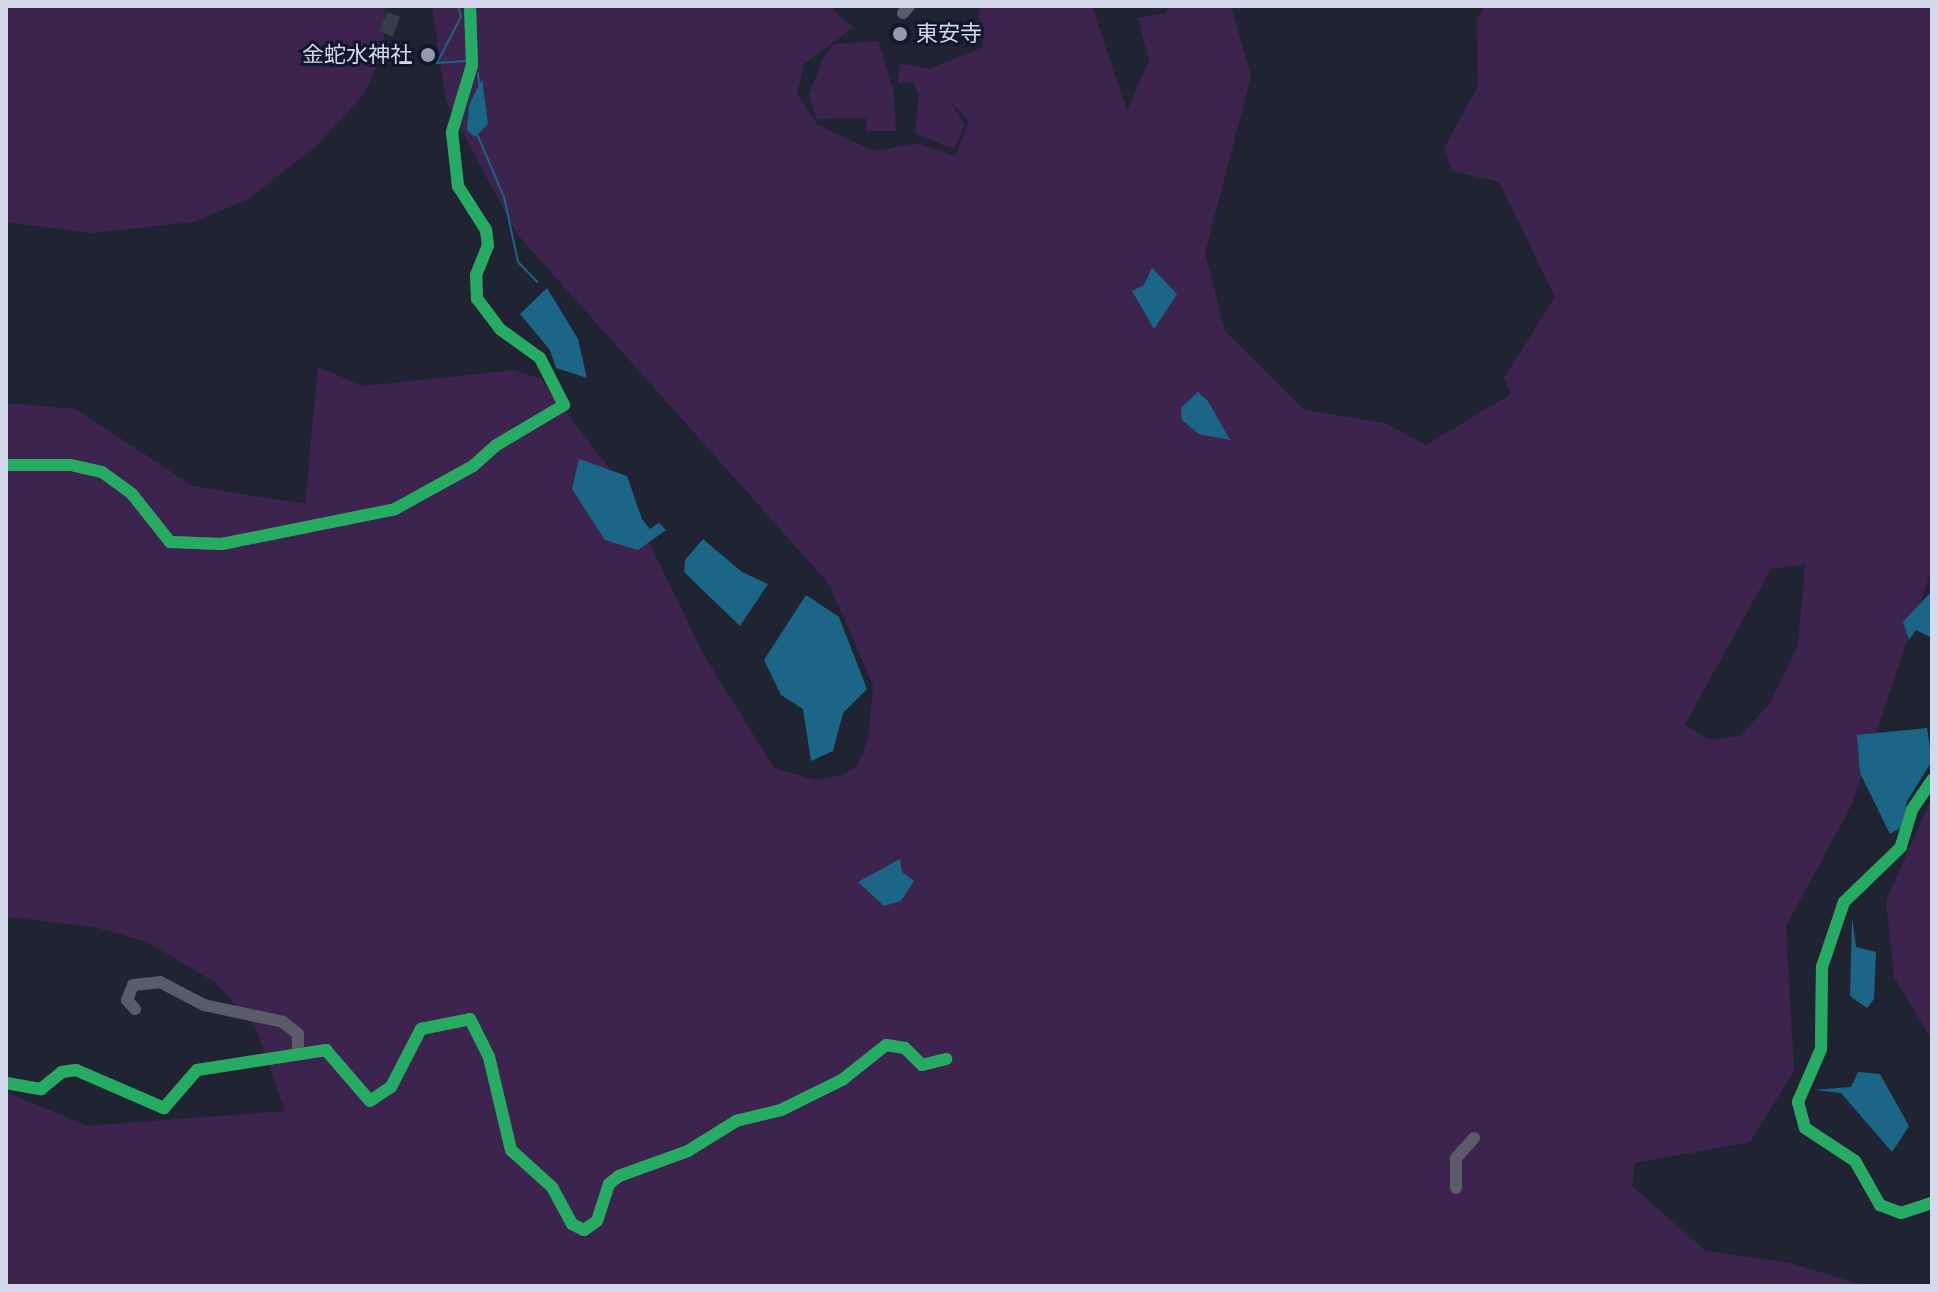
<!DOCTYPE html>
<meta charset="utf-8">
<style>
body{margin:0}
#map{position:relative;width:1938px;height:1292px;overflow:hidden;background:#202432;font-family:"DM Sans","Noto Sans JP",sans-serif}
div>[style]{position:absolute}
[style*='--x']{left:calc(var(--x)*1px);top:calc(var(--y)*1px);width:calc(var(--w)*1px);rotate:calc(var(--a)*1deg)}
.green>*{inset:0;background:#3c244f}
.water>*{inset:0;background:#1b6686}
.stream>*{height:2px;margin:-1px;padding:0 1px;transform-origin:1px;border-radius:1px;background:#1b6686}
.building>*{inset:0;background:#373d49;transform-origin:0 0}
.minor>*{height:12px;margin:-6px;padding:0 6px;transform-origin:6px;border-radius:6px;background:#5c5b6a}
.cycleway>*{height:12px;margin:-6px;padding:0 6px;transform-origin:6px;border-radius:6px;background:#26ab63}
.dots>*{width:22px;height:22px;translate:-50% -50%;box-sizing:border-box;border:4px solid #10172f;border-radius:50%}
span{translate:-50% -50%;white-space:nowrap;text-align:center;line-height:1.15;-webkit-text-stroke:6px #10172f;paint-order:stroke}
.poi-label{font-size:22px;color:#d4daeb}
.left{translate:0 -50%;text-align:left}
.right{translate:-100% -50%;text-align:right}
.frame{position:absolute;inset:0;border:8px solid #d4daeb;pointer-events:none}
</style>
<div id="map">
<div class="green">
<div style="clip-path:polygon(6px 6px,385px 6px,383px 52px,364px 94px,316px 146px,249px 199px,194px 222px,92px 233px,6px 222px)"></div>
<div style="clip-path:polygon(evenodd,432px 6px,836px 6px,832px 10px,854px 27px,804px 64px,797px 94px,818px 125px,875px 152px,915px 143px,955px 156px,969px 121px,948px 99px,965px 124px,954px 149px,915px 134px,919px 96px,914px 82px,898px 83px,899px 63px,929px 69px,983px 47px,978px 6px,1092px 6px,1127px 110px,1149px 61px,1138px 18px,1166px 13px,1168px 6px,1231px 6px,1251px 76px,1205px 253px,1225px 331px,1304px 410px,1385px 423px,1426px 445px,1511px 394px,1504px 378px,1555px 297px,1499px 182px,1452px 171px,1444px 148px,1478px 86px,1477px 17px,1486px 6px,1932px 6px,1932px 568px,1851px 806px,1786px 926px,1794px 1071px,1750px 1142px,1635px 1163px,1632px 1186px,1706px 1251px,1790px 1263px,1866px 1286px,6px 1286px,6px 1092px,87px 1126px,285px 1111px,256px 1028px,216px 983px,147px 942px,95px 927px,6px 917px,6px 403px,76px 409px,193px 486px,305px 504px,318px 367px,364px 386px,514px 370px,541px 379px,619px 481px,705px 657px,774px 768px,815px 780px,843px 775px,859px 764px,869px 734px,873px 685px,829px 584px,517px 234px,446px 101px,432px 6px,1805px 564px,1798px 645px,1770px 703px,1740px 736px,1709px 740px,1685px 724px,1771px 569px,1805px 564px)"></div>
<div style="clip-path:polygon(878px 41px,894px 92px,896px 131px,867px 131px,866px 118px,816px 119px,809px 94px,824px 56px,834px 44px)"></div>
<div style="clip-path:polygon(1932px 797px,1932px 1040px,1894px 977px,1886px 901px)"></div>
</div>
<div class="water">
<div style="clip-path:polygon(482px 79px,488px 124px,475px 137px,467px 130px,469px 105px)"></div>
<div style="clip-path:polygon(1152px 268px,1177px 294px,1154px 329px,1132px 291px,1144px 285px)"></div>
<div style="clip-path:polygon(547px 288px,578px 339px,587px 378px,556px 368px,550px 350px,520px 314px)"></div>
<div style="clip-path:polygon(1198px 392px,1208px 401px,1230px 440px,1199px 434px,1182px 420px,1181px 408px)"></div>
<div style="clip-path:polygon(579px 459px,627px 476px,642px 519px,650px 529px,659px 523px,666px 530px,638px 550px,605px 540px,572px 489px)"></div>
<div style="clip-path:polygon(703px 539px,742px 572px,768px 584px,740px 626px,684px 572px,685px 560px)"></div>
<div style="clip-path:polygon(1932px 591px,1932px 638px,1916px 630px,1909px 640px,1903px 622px)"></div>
<div style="clip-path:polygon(806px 595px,839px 617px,867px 689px,843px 713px,833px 751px,811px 761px,803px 709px,781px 695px,764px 660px)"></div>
<div style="clip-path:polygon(1927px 728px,1932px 761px,1907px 801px,1902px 827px,1890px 834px,1860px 773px,1857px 735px)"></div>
<div style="clip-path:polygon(900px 859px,902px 872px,914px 881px,901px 901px,884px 906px,858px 882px)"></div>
<div style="clip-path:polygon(1852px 917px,1856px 947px,1876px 952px,1874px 999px,1867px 1008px,1850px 996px)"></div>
<div style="clip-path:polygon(1858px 1072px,1880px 1074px,1909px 1126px,1892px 1152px,1841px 1093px,1814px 1090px,1851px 1087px)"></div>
</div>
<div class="stream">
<div style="--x:458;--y:6;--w:11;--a:75"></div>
<div style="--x:461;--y:17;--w:52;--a:117.6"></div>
<div style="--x:437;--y:63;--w:28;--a:-4"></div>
<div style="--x:478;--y:73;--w:12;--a:85"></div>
<div style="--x:477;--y:134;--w:69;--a:66.8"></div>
<div style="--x:504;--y:197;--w:66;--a:77.8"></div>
<div style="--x:518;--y:262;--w:28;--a:46"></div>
</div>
<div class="building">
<div style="left:387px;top:12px;width:14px;height:21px;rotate:21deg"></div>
</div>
<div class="minor">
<div style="--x:903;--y:13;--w:9;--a:-49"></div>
<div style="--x:6;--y:465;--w:65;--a:0"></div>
<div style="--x:71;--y:465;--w:32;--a:13"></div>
<div style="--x:102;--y:472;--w:37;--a:36"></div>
<div style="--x:132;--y:494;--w:61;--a:51.6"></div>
<div style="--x:170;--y:542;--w:52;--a:2.2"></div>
<div style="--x:222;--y:544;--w:177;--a:-11.4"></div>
<div style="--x:395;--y:509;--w:89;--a:-28.9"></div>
<div style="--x:473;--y:466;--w:30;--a:-42"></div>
<div style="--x:495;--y:446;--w:80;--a:-30.7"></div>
<div style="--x:564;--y:405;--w:53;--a:-117.1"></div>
<div style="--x:540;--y:358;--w:49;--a:-144.1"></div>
<div style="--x:500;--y:329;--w:38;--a:-127"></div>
<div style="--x:477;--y:299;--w:24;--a:-92"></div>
<div style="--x:476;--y:275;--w:31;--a:-68"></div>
<div style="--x:488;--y:246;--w:16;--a:-97"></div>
<div style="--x:486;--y:230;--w:52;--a:-122.5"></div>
<div style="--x:458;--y:186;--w:54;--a:-96.3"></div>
<div style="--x:452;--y:132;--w:70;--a:-73.4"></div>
<div style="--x:472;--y:65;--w:59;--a:-91.9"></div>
<div style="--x:1932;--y:780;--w:36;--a:124"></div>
<div style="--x:1912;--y:810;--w:39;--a:107"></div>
<div style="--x:1901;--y:847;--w:79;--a:136"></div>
<div style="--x:1844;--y:902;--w:69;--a:108.7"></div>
<div style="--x:1822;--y:967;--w:82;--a:90.7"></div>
<div style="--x:1821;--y:1049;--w:58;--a:113.5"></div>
<div style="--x:1798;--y:1102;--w:27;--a:75"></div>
<div style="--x:1805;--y:1128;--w:60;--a:33.4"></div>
<div style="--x:1855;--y:1161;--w:51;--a:60.4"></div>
<div style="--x:1880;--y:1205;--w:22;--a:21"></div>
<div style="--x:1901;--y:1213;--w:33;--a:-18"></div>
<div style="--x:135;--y:1009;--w:12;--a:-132"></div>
<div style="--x:127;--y:1000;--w:16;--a:-68"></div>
<div style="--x:133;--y:985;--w:27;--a:-6"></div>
<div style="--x:160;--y:982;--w:50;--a:27.6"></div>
<div style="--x:204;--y:1005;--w:81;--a:12.1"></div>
<div style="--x:283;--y:1022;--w:19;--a:39"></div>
<div style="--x:298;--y:1034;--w:17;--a:90"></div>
<div style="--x:6;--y:1083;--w:36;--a:10"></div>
<div style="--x:41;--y:1089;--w:27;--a:-39"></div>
<div style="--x:62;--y:1072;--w:14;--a:-8"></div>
<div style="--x:76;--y:1070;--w:96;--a:23.4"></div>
<div style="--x:164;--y:1108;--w:50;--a:-49"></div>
<div style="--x:197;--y:1070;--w:131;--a:-8.8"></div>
<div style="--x:326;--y:1050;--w:67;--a:49.2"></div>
<div style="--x:370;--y:1101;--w:25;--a:-34"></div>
<div style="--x:391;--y:1087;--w:65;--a:-62.7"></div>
<div style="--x:421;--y:1029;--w:50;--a:-11.5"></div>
<div style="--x:470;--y:1019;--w:42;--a:63.4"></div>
<div style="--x:489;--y:1057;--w:96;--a:76.7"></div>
<div style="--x:511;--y:1150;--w:55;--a:42.1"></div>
<div style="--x:552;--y:1187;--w:42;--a:61.6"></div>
<div style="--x:572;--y:1224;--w:13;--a:27"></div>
<div style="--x:584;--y:1230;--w:16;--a:-35"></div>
<div style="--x:597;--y:1221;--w:39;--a:-72"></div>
<div style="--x:609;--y:1184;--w:13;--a:-39"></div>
<div style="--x:619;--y:1176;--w:73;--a:-19.9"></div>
<div style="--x:688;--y:1151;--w:57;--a:-32"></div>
<div style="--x:736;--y:1121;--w:46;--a:-13.7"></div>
<div style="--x:781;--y:1110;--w:68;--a:-26.2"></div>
<div style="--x:842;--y:1080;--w:56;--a:-38.5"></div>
<div style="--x:886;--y:1045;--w:19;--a:9"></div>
<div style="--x:905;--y:1048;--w:24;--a:45"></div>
<div style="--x:922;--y:1065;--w:25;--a:-14"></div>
<div style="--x:1456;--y:1188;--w:30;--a:-90"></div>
<div style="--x:1456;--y:1158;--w:27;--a:-48"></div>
</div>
<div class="cycleway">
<div style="--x:6;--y:465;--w:65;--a:0"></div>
<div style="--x:71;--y:465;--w:32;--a:13"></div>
<div style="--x:102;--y:472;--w:37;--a:36"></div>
<div style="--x:132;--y:494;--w:61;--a:51.6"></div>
<div style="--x:170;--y:542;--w:52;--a:2.2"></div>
<div style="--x:222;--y:544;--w:177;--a:-11.4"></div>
<div style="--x:395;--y:509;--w:89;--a:-28.9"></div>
<div style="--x:473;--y:466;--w:30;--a:-42"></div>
<div style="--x:495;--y:446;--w:80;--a:-30.7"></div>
<div style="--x:564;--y:405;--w:53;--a:-117.1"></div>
<div style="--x:540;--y:358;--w:49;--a:-144.1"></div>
<div style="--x:500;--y:329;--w:38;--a:-127"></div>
<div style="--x:477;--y:299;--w:24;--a:-92"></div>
<div style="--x:476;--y:275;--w:31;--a:-68"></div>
<div style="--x:488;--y:246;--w:16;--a:-97"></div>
<div style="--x:486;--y:230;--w:52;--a:-122.5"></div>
<div style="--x:458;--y:186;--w:54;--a:-96.3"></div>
<div style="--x:452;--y:132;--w:70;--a:-73.4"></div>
<div style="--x:472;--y:65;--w:59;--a:-91.9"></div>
<div style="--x:1932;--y:780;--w:36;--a:124"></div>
<div style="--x:1912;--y:810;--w:39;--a:107"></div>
<div style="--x:1901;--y:847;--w:79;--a:136"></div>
<div style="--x:1844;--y:902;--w:69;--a:108.7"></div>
<div style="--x:1822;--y:967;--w:82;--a:90.7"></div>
<div style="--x:1821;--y:1049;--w:58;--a:113.5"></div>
<div style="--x:1798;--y:1102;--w:27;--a:75"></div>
<div style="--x:1805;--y:1128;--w:60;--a:33.4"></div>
<div style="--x:1855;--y:1161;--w:51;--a:60.4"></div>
<div style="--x:1880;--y:1205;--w:22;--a:21"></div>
<div style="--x:1901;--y:1213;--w:33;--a:-18"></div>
<div style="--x:6;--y:1083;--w:36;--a:10"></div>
<div style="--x:41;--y:1089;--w:27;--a:-39"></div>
<div style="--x:62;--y:1072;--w:14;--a:-8"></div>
<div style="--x:76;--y:1070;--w:96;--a:23.4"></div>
<div style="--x:164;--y:1108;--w:50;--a:-49"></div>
<div style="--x:197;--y:1070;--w:131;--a:-8.8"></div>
<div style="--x:326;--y:1050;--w:67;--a:49.2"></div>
<div style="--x:370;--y:1101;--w:25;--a:-34"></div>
<div style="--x:391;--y:1087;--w:65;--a:-62.7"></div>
<div style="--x:421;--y:1029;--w:50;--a:-11.5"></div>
<div style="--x:470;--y:1019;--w:42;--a:63.4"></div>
<div style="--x:489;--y:1057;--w:96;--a:76.7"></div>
<div style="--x:511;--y:1150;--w:55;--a:42.1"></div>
<div style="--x:552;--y:1187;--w:42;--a:61.6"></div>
<div style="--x:572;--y:1224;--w:13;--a:27"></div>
<div style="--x:584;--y:1230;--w:16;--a:-35"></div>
<div style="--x:597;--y:1221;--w:39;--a:-72"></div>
<div style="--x:609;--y:1184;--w:13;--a:-39"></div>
<div style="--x:619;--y:1176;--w:73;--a:-19.9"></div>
<div style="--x:688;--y:1151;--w:57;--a:-32"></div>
<div style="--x:736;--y:1121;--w:46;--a:-13.7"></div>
<div style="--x:781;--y:1110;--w:68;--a:-26.2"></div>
<div style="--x:842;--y:1080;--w:56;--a:-38.5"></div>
<div style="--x:886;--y:1045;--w:19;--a:9"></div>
<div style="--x:905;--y:1048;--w:24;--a:45"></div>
<div style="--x:922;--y:1065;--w:25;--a:-14"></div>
</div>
<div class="dots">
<div style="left:900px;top:34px;background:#959aaa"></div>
<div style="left:428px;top:55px;background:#959aaa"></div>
</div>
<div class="poi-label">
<span class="left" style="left:916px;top:34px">東安寺</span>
<span class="right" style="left:412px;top:55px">金蛇水神社</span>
</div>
<div class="frame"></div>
</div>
